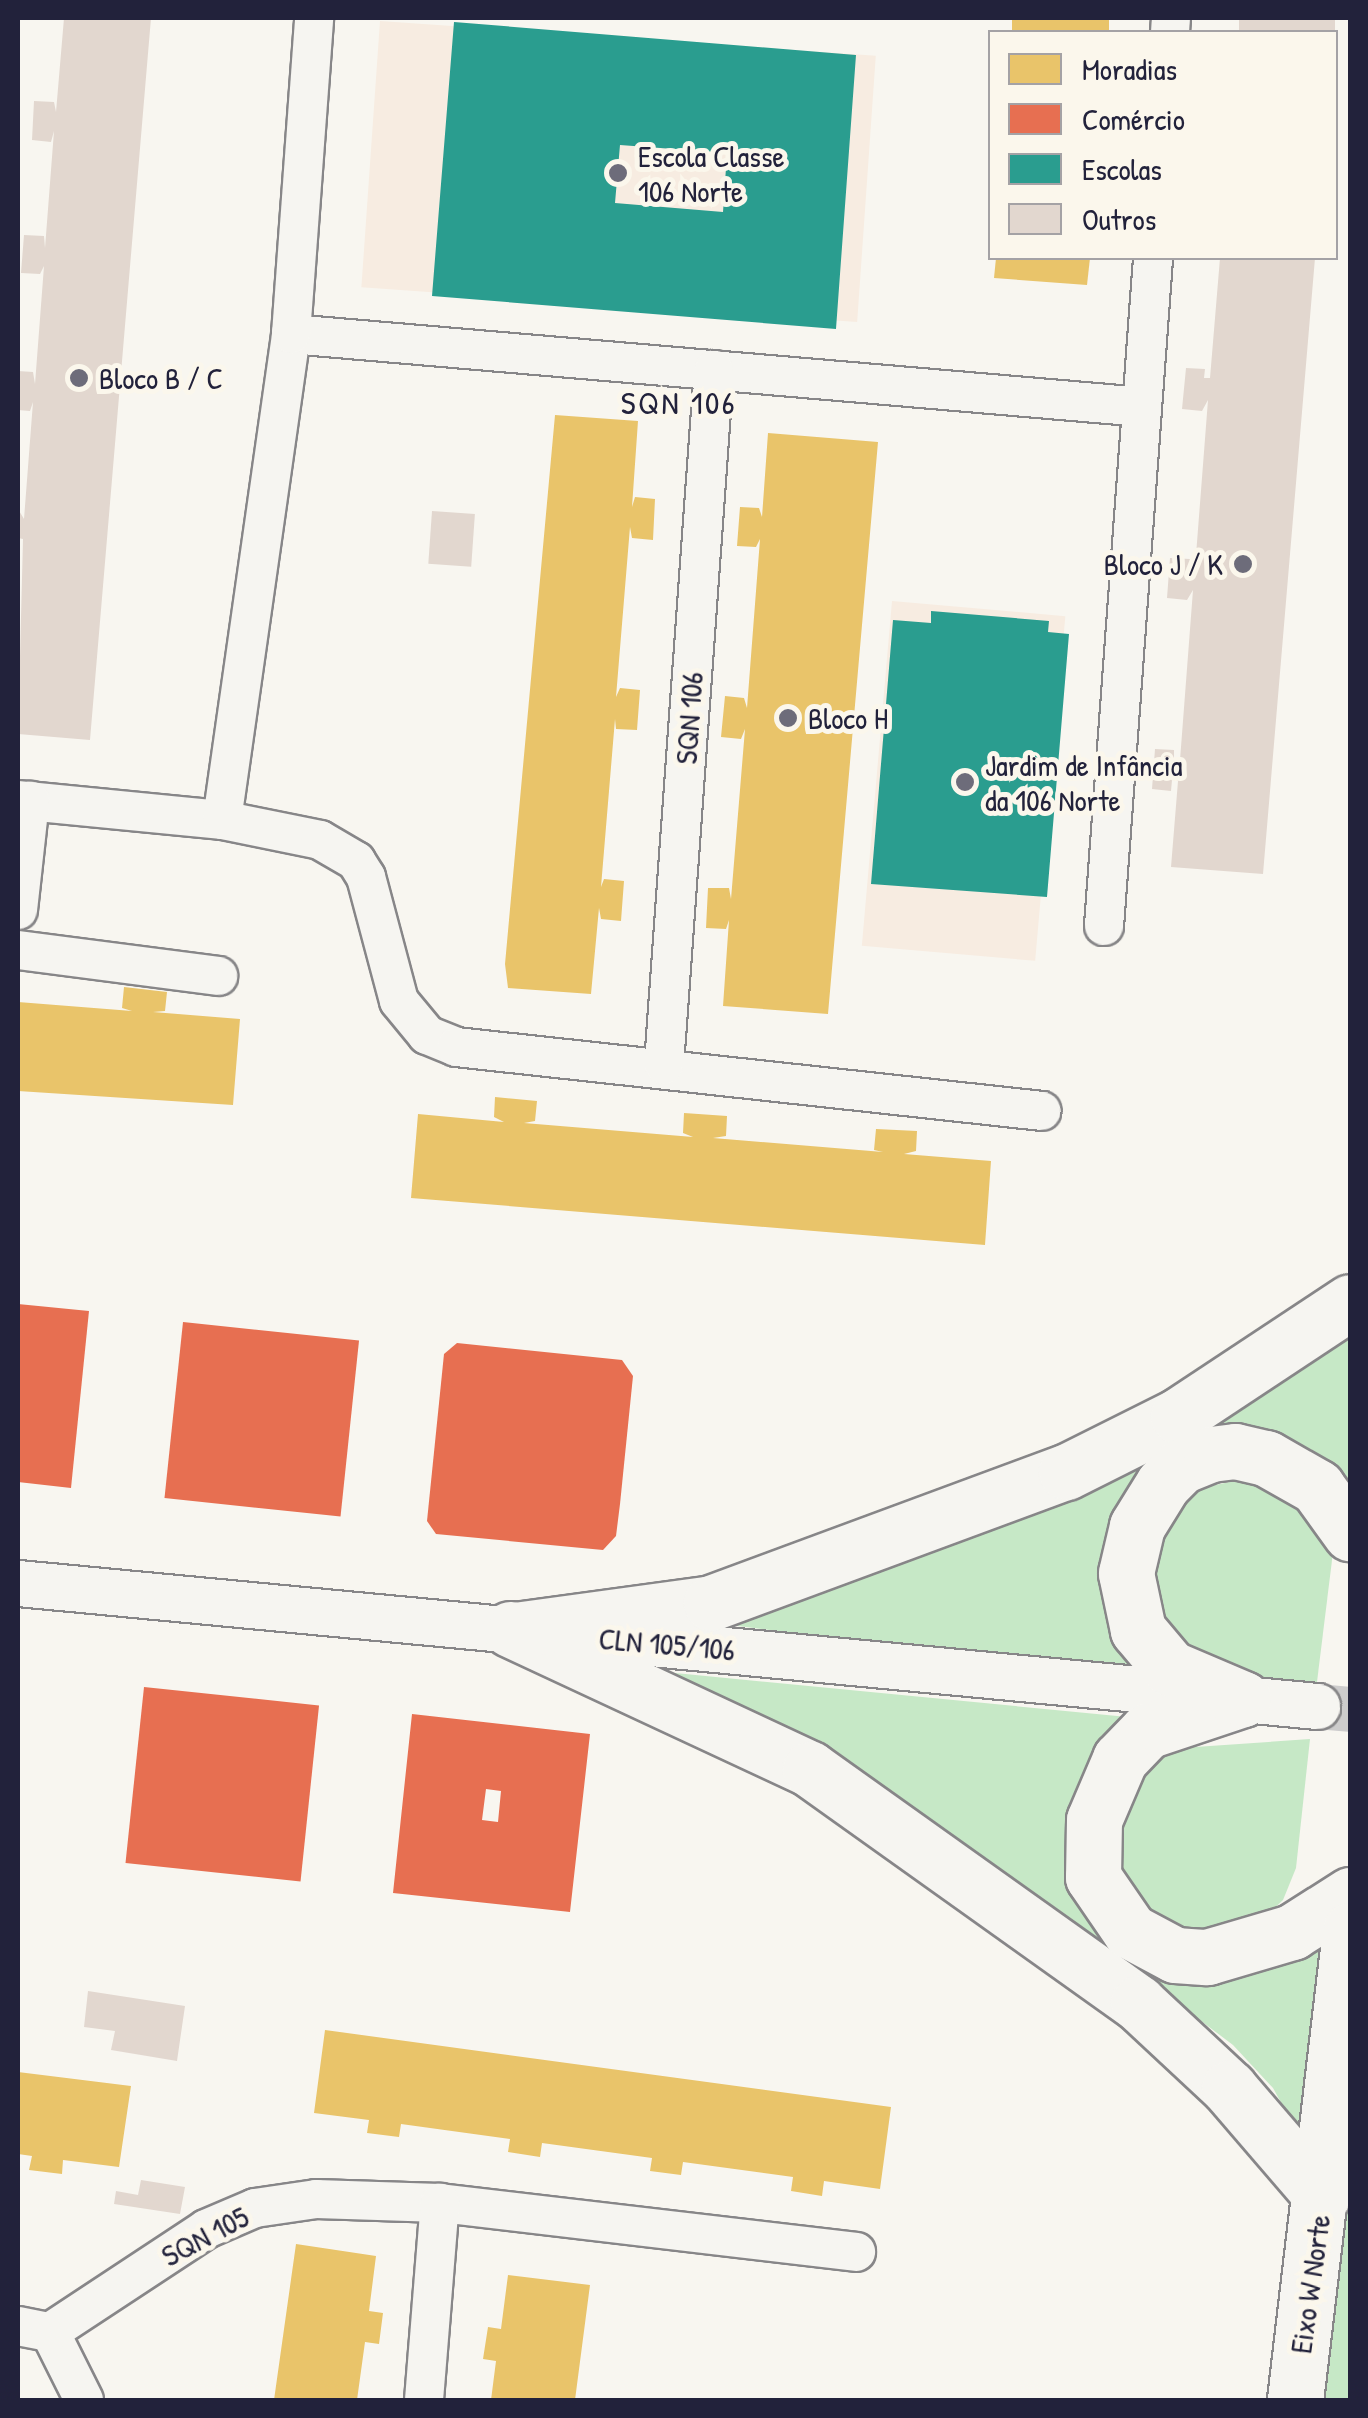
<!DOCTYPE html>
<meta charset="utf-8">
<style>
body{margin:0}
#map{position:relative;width:1368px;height:2418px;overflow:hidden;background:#f8f6f0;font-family:"Patrick Hand",sans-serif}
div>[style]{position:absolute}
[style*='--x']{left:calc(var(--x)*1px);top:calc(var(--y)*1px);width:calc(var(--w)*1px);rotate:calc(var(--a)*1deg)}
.built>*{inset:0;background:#f7ece1;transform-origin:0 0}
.green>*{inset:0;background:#c6e8c6}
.homes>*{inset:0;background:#e9c46a;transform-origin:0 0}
.shops>*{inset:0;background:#e76f51;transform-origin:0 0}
.schools>*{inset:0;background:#2a9d8f}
.building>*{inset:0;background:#e2d7cf;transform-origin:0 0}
.tertiary-tunnel>*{height:45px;margin-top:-22.5px;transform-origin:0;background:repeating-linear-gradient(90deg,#cdcccc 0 45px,transparent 0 67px)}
.roads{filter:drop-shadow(2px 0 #878688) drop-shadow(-2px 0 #878688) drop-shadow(0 2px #878688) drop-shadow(0 -2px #878688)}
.minor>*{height:38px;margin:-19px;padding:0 19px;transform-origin:19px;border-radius:19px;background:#f6f5f1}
.tertiary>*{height:45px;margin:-22.5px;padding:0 22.5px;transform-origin:22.5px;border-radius:22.5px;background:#f6f5f1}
.primary>*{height:55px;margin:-27.5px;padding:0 27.5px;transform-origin:27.5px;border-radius:27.5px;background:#f6f5f1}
.dots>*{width:28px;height:28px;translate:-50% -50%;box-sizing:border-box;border:5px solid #fbf7ec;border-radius:50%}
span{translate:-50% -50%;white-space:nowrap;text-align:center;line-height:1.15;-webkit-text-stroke:10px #fbf7ec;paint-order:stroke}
.poi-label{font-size:30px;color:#22223b}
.left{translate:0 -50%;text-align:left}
.right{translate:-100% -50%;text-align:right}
.street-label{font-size:30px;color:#22223b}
.neighbourhood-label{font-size:32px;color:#22223b;letter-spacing:2.5px}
.frame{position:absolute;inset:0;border:20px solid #22223b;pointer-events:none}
.legend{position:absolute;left:988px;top:30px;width:350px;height:230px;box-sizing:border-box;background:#fbf7ec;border:2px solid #a4a2a5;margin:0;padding:12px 18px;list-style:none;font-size:30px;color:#22223b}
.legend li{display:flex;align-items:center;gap:20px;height:50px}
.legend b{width:50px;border:2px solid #a4a2a5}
</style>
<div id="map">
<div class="built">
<div style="left:380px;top:21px;width:497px;height:267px;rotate:4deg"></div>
<div style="left:892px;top:601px;width:174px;height:346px;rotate:5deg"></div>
</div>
<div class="green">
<div style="clip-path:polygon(1350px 1329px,1350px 1492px,1159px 1468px,1146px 1677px,690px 1620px,1032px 1493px,1273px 1387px)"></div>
<div style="clip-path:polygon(1254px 1477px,1273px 1481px,1334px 1544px,1316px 1690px,1221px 1676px,1163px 1637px,1150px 1556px,1191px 1490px)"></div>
<div style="clip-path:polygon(665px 1672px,1138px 1718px,1116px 1735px,1117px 1939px,1321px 1931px,1299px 2135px,1273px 2088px,1233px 2045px,1164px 1993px)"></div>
<div style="clip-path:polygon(1310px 1739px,1296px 1868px,1283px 1900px,1250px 1932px,1226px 1939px,1157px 1925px,1114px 1876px,1128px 1768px,1166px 1749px)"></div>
<div style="clip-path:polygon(1350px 2121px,1350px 2400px,1316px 2400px)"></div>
</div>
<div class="homes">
<div style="left:1012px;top:18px;width:97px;height:14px"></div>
<div style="clip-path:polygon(996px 258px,1090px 258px,1087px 285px,994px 278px)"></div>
<div style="clip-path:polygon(555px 415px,638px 421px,632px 507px,635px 497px,655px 499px,653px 540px,632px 538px,630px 527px,616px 697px,620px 688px,640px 690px,637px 730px,616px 729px,615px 719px,601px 887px,604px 879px,624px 881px,621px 921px,601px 919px,599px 908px,591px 994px,508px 988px,505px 964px)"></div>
<div style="clip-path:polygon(768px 433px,878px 442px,828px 1014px,723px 1006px,729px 920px,726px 929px,706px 928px,708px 888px,729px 888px,731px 899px,745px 729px,741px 739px,721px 737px,725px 696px,744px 698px,747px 708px,760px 539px,756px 547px,737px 546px,740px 507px,759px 508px,762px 517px)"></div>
<div style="clip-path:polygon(124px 987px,167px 992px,165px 1011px,153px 1012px,240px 1019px,233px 1105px,18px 1091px,18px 1002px,132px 1011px,122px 1008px)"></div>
<div style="clip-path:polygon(495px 1097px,537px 1101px,535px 1121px,524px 1123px,693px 1137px,683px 1133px,684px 1113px,727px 1116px,726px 1136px,713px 1138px,883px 1152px,874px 1150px,876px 1129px,917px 1131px,916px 1151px,904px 1154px,991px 1161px,985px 1245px,411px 1198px,418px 1114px,504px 1122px,494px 1117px)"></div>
<div style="clip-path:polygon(325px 2030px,891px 2107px,880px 2189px,824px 2181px,822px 2196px,791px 2191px,793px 2177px,683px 2162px,681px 2175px,650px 2171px,652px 2158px,542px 2143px,540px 2157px,508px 2152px,510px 2139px,401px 2124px,399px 2137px,367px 2133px,369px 2120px,314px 2113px)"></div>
<div style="clip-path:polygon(18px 2072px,131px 2086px,119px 2167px,63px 2160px,62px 2174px,29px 2170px,32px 2156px,18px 2154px)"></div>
<div style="clip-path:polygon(296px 2244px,376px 2256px,369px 2311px,383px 2313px,379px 2344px,365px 2342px,357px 2400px,274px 2400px)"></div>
<div style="clip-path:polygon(508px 2275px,590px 2285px,575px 2400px,491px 2400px,496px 2361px,483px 2359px,488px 2327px,501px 2329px)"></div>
</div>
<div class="shops">
<div style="clip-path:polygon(18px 1304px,89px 1311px,71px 1488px,18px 1482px)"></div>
<div style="left:183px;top:1322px;width:177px;height:177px;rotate:6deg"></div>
<div style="clip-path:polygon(457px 1343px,622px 1360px,633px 1376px,620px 1504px,616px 1536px,603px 1550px,436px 1534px,427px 1521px,444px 1354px)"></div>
<div style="left:144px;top:1687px;width:176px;height:177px;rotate:6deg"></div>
<div style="clip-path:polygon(evenodd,412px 1714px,590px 1734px,570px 1912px,393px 1893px,412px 1714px,486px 1789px,501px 1791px,498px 1822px,482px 1820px,486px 1789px)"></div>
</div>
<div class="schools">
<div style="clip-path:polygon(evenodd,454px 22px,856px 55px,836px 329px,432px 296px,454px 22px,620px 145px,727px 153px,723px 212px,615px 203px,620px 145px)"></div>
<div style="clip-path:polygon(931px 611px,1049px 621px,1048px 632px,1069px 634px,1047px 897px,871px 884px,893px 620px,931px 623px)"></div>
</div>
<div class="building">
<div style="clip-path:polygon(64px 18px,151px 18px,90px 740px,18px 734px,23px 539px,18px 538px,18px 509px,24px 519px,33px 402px,30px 411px,18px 410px,18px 371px,33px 372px,35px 384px,44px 266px,40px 274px,21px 273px,24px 235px,44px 236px,45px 248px,54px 131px,51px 142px,32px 140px,34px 101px,54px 102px,56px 112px)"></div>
<div style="left:1239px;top:18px;width:96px;height:14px"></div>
<div style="clip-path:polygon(1220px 258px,1315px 258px,1263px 874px,1171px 867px,1178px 781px,1172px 780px,1171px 791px,1152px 789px,1155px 749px,1174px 750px,1174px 760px,1180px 760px,1193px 590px,1187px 600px,1167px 598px,1170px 558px,1190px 559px,1195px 568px,1208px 400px,1202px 411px,1182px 409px,1186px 368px,1205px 369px,1204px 378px,1210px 378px)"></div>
<div style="left:432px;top:511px;width:43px;height:53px;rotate:4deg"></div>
<div style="clip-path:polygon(88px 1991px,185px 2006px,177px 2061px,111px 2050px,115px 2031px,84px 2027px)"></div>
<div style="clip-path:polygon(141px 2180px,185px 2187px,180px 2214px,114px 2204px,116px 2191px,138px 2195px)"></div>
</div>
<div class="tertiary-tunnel">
<div style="--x:1317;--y:1706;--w:33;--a:5"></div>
</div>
<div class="roads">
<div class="minor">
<div style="--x:1170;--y:32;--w:14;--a:-86"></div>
<div style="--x:291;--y:334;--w:854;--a:4.9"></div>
<div style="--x:18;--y:800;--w:205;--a:5.6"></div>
<div style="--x:222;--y:820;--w:491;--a:-81.9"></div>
<div style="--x:291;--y:334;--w:317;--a:-85.8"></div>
<div style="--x:222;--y:820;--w:100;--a:11.5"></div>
<div style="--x:320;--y:840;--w:42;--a:30.3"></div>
<div style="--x:356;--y:861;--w:19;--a:58"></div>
<div style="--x:366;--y:877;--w:128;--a:75.1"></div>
<div style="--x:399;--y:1001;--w:44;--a:50.5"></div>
<div style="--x:427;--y:1035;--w:31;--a:22"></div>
<div style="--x:456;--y:1047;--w:589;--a:6.23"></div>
<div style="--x:18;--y:910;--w:110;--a:-83.7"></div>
<div style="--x:1104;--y:926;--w:670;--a:-85.8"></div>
<div style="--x:18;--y:950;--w:202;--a:7.4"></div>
<div style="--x:664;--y:1065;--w:697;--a:-85.89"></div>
<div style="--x:18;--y:2326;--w:33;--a:11"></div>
<div style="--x:50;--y:2332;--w:76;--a:63.4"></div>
<div style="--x:50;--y:2332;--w:187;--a:-33.4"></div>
<div style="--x:206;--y:2229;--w:53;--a:-23.2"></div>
<div style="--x:255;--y:2208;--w:62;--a:-8.4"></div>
<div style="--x:316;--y:2199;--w:124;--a:1.8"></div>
<div style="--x:440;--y:2203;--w:419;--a:6.7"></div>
<div style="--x:424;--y:2400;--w:198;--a:-85.4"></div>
</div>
<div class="tertiary">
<div style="--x:18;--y:1583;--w:1305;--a:5.41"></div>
</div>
<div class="primary">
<div style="--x:510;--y:1629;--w:331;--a:25"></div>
<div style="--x:810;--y:1769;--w:403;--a:35.5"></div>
<div style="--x:1138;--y:2003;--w:125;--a:43"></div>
<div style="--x:1229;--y:2088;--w:143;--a:49.3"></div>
<div style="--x:515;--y:1630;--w:198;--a:-7.8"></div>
<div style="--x:711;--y:1603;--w:378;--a:-20.3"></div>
<div style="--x:1066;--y:1472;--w:125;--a:-26.6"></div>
<div style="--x:1178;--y:1416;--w:206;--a:-33.5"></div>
<div style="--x:1243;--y:1699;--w:101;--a:161.6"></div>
<div style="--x:1147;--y:1731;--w:39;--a:134"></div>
<div style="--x:1120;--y:1759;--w:66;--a:113.1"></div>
<div style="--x:1094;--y:1820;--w:57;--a:91"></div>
<div style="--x:1093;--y:1877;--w:65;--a:55.6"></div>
<div style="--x:1130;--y:1931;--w:51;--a:28.1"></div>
<div style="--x:1175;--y:1955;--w:32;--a:4"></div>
<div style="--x:1207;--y:1957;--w:89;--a:-16.4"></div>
<div style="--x:1292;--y:1932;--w:69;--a:-32.5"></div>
<div style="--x:1243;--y:1699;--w:79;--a:-157"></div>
<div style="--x:1170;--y:1668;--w:50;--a:-130.1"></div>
<div style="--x:1138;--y:1630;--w:58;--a:-101.9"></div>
<div style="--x:1126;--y:1573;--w:48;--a:-76.8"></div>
<div style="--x:1137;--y:1526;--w:49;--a:-58.2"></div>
<div style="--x:1163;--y:1484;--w:25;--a:-45"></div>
<div style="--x:1181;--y:1466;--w:32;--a:-22"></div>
<div style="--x:1211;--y:1454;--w:24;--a:-7"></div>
<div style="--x:1235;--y:1451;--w:32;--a:13"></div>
<div style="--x:1266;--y:1458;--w:59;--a:29.6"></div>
<div style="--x:1317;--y:1487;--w:57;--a:54.3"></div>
<div style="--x:1295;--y:2400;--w:473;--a:-83.3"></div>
</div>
</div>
<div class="dots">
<div style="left:618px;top:173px;background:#6d6c7a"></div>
<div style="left:79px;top:378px;background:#6d6c7a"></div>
<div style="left:1243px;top:564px;background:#6d6c7a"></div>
<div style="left:788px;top:718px;background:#6d6c7a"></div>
<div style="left:965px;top:782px;background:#6d6c7a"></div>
</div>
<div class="poi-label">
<span class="left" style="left:638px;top:173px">Escola Classe<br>106 Norte</span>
<span class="left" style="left:99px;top:378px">Bloco B / C</span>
<span class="right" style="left:1223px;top:564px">Bloco J / K</span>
<span class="left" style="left:808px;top:718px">Bloco H</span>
<span class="left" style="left:985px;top:782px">Jardim de Infância<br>da 106 Norte</span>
</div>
<div class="street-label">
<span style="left:689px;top:718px;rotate:-86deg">SQN 106</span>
<span style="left:667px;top:1644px;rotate:5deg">CLN 105/106</span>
<span style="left:205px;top:2236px;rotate:-28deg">SQN 105</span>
<span style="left:1310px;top:2284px;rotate:-82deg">Eixo W Norte</span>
</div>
<div class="neighbourhood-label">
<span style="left:679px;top:403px">SQN 106</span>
</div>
<div class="frame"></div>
<ul class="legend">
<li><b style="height:28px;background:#e9c46a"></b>Moradias</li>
<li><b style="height:28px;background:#e76f51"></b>Comércio</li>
<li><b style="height:28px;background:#2a9d8f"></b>Escolas</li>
<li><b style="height:28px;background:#e2d7cf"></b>Outros</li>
</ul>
</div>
